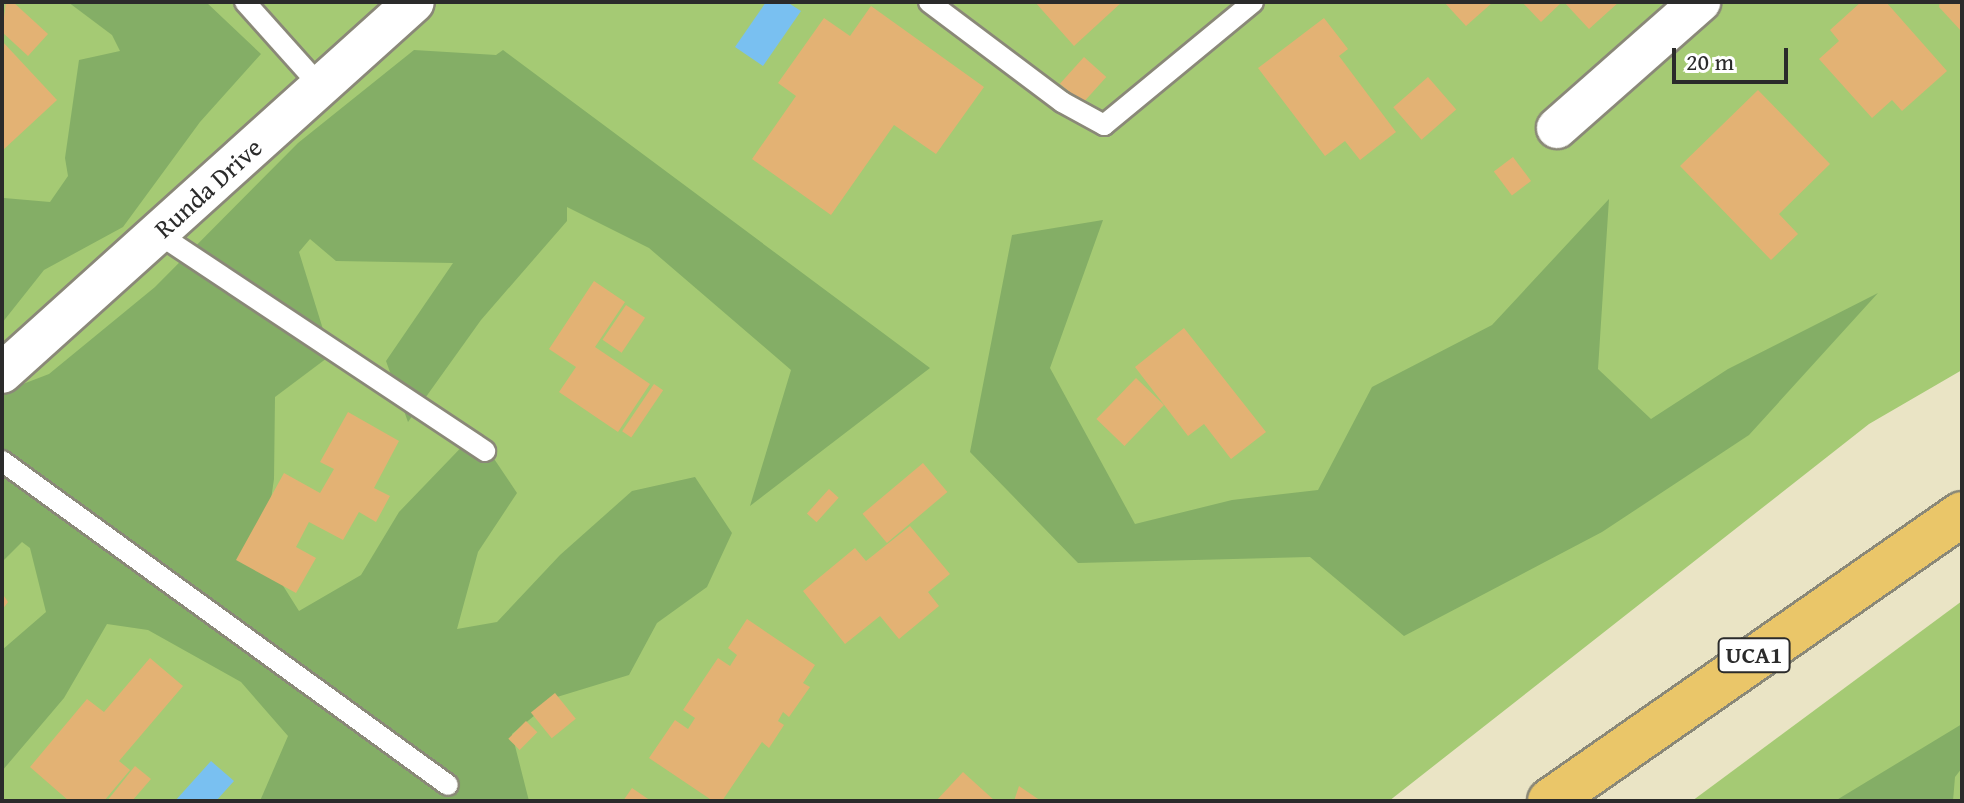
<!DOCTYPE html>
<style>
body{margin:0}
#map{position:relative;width:1964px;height:803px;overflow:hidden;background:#eae4c5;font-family:"Gentium Book Plus",serif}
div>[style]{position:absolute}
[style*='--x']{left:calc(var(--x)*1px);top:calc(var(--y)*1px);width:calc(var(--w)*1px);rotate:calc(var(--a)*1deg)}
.green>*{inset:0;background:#a5ca74}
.forest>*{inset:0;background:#84ae66}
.water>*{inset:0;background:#79c0f1}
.building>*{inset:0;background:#e3b274;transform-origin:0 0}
.roads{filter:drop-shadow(2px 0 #8a8878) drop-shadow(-2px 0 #8a8878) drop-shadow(0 2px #8a8878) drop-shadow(0 -2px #8a8878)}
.service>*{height:20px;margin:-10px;padding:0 10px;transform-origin:10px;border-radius:10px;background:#fff}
.minor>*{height:40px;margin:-20px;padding:0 20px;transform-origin:20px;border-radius:20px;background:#fff}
.primary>*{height:44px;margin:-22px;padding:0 22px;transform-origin:22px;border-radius:22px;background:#eac669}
span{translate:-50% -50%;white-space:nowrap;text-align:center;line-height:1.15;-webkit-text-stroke:6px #fff;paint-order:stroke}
.shield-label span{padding:2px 6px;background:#fff;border:2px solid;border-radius:6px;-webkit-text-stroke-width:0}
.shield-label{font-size:24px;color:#2b2b2b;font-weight:700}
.street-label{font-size:26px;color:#2b2b2b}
.frame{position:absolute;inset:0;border:4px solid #2b2b2b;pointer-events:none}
.scale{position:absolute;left:1672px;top:48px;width:116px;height:36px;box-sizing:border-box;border:4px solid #2b2b2b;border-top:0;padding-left:10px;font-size:24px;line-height:28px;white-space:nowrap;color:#2b2b2b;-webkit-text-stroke:6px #fff;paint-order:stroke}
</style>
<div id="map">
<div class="green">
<div style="clip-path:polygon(2px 2px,1962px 2px,1962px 370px,1869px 424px,1389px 801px,2px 801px)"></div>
<div style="clip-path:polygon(1962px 601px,1962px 801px,1692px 801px)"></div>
</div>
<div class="forest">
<div style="clip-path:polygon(68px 2px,206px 2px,261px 54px,200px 122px,123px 227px,44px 270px,2px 323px,4px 198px,50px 202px,68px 176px,65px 158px,79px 60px,120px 51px,112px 35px)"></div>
<div style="clip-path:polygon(414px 50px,496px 55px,503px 50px,930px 368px,750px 506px,791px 370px,649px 248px,567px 207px,567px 221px,481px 320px,408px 422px,386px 361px,453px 263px,336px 261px,310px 239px,299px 252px,331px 355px,275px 397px,274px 479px,263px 554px,299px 611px,361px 575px,399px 512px,476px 432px,517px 493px,478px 552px,457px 629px,497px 622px,560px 555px,632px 491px,695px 477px,732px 533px,707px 587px,657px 623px,629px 675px,557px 697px,512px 734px,529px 801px,260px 801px,288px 736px,241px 682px,148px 630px,107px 624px,64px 698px,2px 771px,2px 650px,46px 612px,30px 548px,22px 542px,2px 562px,2px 392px,49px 374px,155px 287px,298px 143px)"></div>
<div style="clip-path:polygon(1609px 199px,1598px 369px,1651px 419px,1728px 369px,1878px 293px,1749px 435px,1602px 532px,1404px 636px,1310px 557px,1078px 563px,970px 452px,1012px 235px,1103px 220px,1050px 368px,1135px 524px,1232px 500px,1318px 490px,1372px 387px,1492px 325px)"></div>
<div style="clip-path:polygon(1962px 724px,1962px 768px,1955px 777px,1953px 801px,1835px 801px)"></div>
</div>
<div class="water">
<div style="clip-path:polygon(766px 2px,787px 2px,801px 11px,763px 66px,735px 47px)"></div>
<div style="clip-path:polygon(211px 761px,234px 781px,216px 801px,175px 801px)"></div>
</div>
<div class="building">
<div style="clip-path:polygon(6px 2px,13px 2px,48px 34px,28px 56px,2px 32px)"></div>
<div style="clip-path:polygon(1035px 2px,1122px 2px,1074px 46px)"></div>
<div style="clip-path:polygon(1444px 2px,1493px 2px,1466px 26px)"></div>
<div style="clip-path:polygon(1522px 2px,1562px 2px,1541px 22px)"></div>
<div style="clip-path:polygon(1564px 2px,1619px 2px,1589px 29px)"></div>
<div style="clip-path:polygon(1861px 2px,1886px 2px,1947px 71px,1902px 111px,1892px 100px,1872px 118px,1819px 59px,1839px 41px,1830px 30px)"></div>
<div style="clip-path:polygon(1940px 2px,1962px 2px,1962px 32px,1939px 7px)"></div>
<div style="clip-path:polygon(871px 6px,984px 87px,936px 154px,894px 125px,831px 215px,752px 159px,796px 96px,778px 83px,824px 18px,850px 36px)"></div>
<div style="clip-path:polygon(1324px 18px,1348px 49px,1339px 56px,1396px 132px,1360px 160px,1345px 141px,1325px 156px,1258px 68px)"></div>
<div style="clip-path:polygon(2px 41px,57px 100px,3px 150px,2px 149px)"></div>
<div style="left:1084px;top:57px;width:30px;height:36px;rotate:42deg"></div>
<div style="left:1428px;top:77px;width:43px;height:46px;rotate:49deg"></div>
<div style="clip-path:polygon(1758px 90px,1830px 164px,1779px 214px,1798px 234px,1771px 260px,1680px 166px)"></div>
<div style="left:1513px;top:157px;width:30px;height:24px;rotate:53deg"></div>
<div style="clip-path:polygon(594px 281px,625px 302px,595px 347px,650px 384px,618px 432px,559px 392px,576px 367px,549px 349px)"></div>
<div style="left:626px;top:305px;width:23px;height:42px;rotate:34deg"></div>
<div style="clip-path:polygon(1184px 328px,1266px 432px,1231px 459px,1204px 424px,1188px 436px,1135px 367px)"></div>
<div style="left:1136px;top:378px;width:39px;height:57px;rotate:44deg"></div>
<div style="left:654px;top:384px;width:11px;height:57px;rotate:34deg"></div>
<div style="clip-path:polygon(348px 412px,399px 441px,374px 488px,390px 496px,376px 522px,359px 512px,343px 540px,309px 522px,296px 547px,316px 558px,296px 593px,236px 560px,284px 473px,320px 493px,334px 469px,320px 462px)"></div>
<div style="left:923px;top:463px;width:38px;height:79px;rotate:50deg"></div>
<div style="left:829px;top:489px;width:13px;height:33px;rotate:42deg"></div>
<div style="clip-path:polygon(910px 526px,950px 574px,928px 592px,939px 606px,899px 639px,880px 616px,845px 644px,803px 591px,855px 548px,866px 561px)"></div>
<div style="clip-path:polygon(2px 593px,8px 602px,2px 610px)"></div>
<div style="clip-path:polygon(747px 619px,815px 665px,803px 683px,810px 687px,789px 717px,783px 712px,778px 721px,784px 725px,769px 748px,762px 742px,722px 801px,713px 801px,649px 758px,675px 720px,688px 729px,695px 718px,683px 710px,718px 658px,730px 666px,737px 655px,728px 648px)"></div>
<div style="clip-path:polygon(150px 658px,183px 686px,119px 761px,130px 770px,104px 801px,69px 801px,30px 767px,87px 699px,104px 712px)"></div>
<div style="left:555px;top:693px;width:33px;height:31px;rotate:51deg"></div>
<div style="left:526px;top:721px;width:16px;height:25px;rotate:45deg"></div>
<div style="clip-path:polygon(135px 766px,151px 779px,132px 801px,107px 801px)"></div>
<div style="clip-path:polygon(963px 772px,995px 801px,936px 801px)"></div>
<div style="clip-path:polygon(1019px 786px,1041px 801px,1014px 801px)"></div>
<div style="clip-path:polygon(632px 788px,651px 801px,623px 801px)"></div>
</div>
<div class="roads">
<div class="service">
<div style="--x:245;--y:2;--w:113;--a:48.2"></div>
<div style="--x:929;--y:2;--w:166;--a:36.9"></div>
<div style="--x:1062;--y:102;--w:48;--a:28.7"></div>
<div style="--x:1104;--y:125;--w:193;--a:-39.5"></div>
<div style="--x:157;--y:233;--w:394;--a:33.6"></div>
<div style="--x:2;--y:461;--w:551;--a:36"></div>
</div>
<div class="minor">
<div style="--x:1557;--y:128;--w:191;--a:-41.4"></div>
<div style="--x:2;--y:373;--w:554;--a:-42"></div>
</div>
<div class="primary">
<div style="--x:1550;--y:801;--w:502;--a:-34.86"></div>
</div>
</div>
<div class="shield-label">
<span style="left:1754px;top:655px">UCA1</span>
</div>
<div class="street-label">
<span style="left:208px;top:188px;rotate:-42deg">Runda Drive</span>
</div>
<div class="frame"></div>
<div class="scale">20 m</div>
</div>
